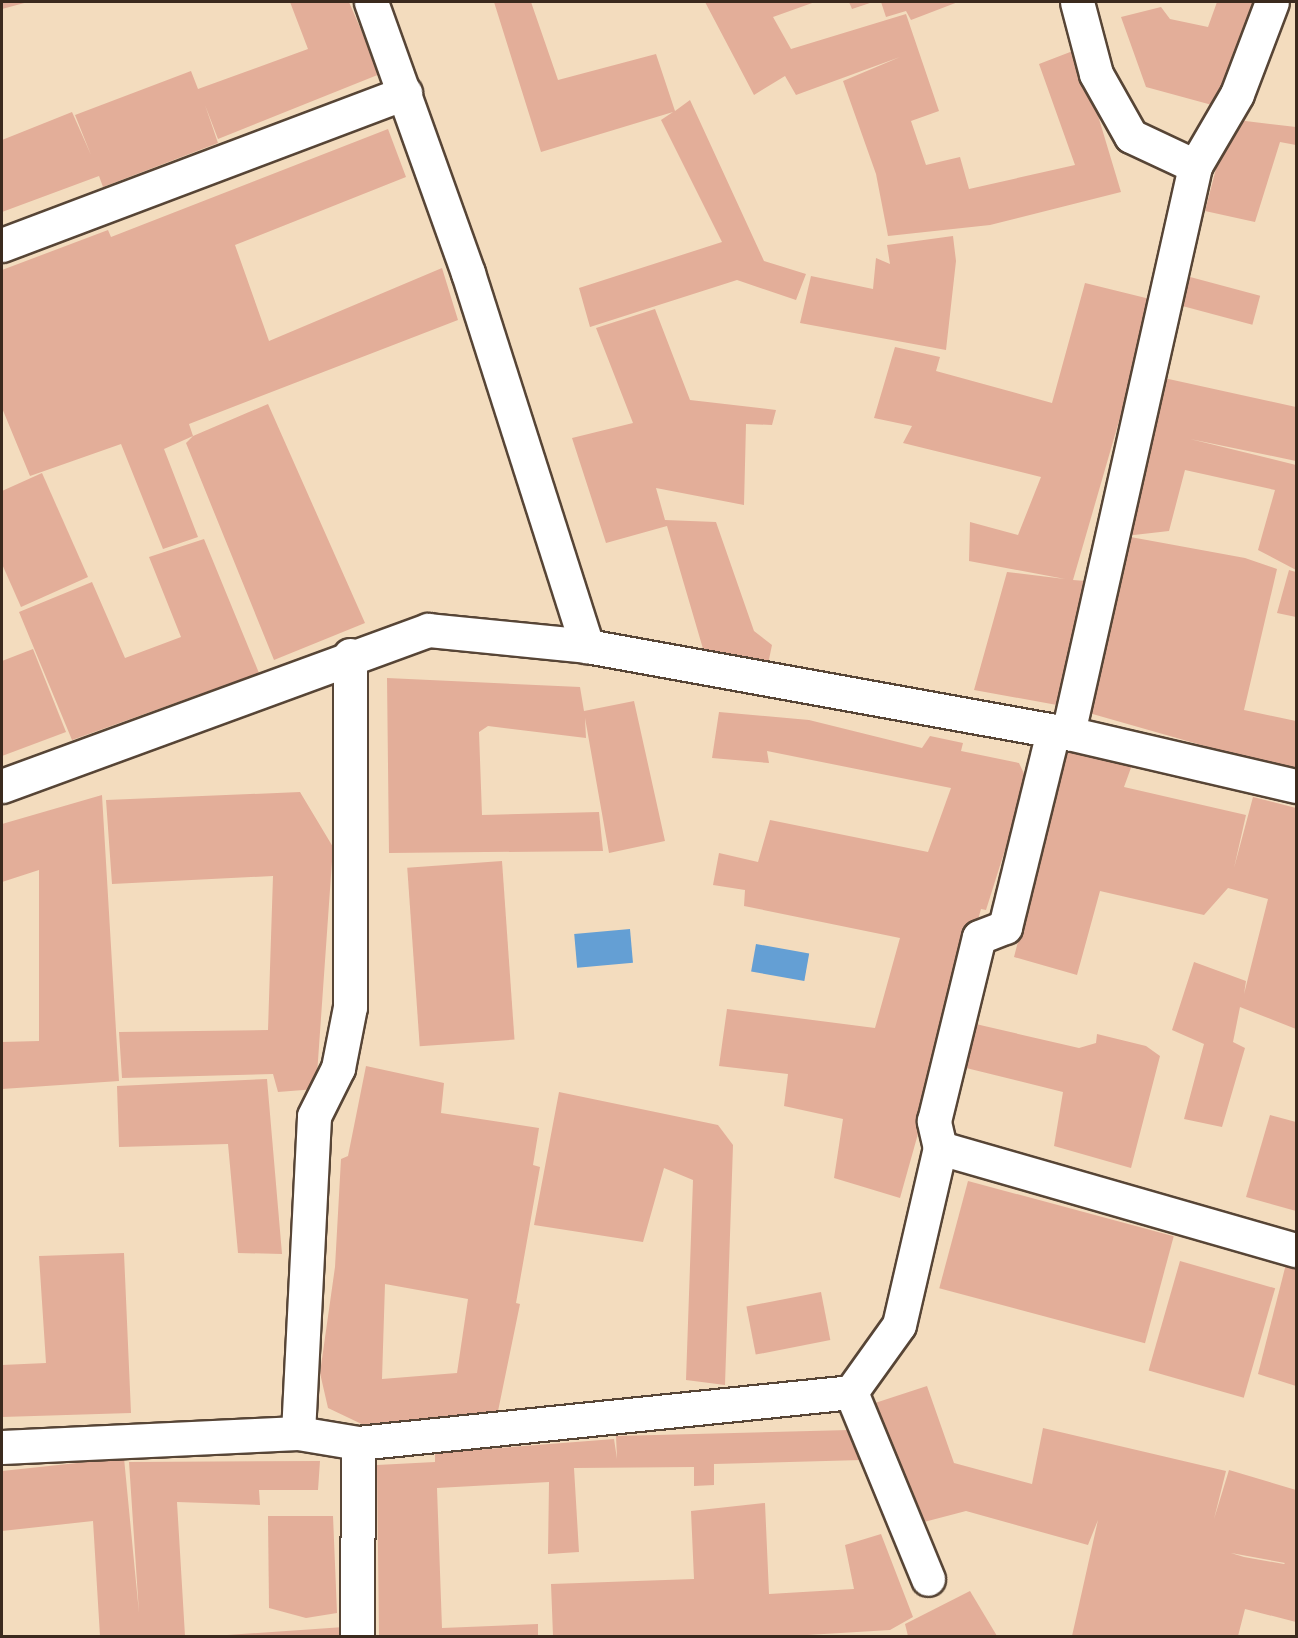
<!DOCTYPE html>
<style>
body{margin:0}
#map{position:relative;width:1298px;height:1638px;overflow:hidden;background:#f3dcbe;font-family:"Comic Neue",sans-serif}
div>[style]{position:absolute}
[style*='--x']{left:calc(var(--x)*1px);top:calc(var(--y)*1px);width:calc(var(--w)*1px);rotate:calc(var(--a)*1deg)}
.water>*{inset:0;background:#649fd4;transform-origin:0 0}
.building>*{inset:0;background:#e3ae99;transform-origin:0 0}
.roads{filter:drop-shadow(2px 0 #574536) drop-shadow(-2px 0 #574536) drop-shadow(0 2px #574536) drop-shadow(0 -2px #574536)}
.minor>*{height:33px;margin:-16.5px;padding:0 16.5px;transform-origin:16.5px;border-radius:16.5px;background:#fff}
span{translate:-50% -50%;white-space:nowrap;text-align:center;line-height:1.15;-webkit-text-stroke:5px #f6f6f2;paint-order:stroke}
.frame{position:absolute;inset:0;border:3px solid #3b2a1e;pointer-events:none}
</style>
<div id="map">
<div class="water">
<div style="left:630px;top:929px;width:34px;height:56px;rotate:85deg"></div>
<div style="left:756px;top:944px;width:54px;height:28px;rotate:10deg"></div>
</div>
<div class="building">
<div style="clip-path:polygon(2px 2px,28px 2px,2px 9px)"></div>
<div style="clip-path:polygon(290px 2px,349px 2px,380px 74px,218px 139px,205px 105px,218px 143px,103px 187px,99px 176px,2px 212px,2px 140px,72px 112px,91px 155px,75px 115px,191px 71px,198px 89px,308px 49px)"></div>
<div style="clip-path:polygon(494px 2px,531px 2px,558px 80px,656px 54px,675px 111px,690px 100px,764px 261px,806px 274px,796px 300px,737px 280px,590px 327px,579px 288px,722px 242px,661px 120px,673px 112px,541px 152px)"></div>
<div style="clip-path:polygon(705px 2px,815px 2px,773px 17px,791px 49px,906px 14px,939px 111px,911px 121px,926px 165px,960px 157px,969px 189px,1075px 165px,1039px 64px,1078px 49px,1121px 192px,990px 225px,888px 236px,876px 174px,843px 81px,900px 57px,796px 95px,785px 76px,754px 95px)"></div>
<div style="clip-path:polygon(849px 2px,873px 2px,852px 9px)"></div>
<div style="clip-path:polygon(881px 2px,958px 2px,911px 20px,906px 11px,886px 17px)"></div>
<div style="clip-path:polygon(1217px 2px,1255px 2px,1236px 73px,1212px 105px,1146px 87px,1121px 17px,1161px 7px,1170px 19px,1208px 27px)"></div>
<div style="clip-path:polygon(1229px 119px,1296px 127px,1296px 145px,1280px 142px,1255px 222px,1205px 211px)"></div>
<div style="clip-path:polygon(388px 129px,406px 177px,235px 245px,269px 341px,442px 268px,458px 320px,189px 424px,193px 436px,268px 404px,365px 623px,274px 660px,186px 443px,193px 436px,164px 449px,198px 537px,163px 549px,121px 444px,30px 476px,2px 408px,2px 270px,108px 230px,111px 237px)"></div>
<div style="clip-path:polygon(953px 236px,956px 261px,946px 350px,800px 323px,811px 276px,873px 289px,876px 258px,890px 264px,887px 245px)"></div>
<div style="left:1179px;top:274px;width:84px;height:30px;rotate:15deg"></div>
<div style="clip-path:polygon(1085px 283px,1154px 300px,1073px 580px,1086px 581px,1057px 705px,974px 690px,1007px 572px,1065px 579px,969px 561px,970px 522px,1018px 535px,1041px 477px,903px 443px,912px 426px,874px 418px,895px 347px,940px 357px,936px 371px,1052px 403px)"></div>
<div style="clip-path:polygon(655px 309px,690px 400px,776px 410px,772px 425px,746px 424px,744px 505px,656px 488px,665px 520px,716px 522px,754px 631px,772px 645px,767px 669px,706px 659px,667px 526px,606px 543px,572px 438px,633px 423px,596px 328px)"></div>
<div style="clip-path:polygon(1164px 378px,1296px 407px,1296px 461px,1190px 439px,1296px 465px,1296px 570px,1258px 550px,1275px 490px,1185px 470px,1169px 531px,1125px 536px,1245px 558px,1277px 569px,1244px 710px,1296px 721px,1296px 772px,1082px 711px)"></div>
<div style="clip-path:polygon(42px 473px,88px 577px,21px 607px,2px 564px,2px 491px)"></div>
<div style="clip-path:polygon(204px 539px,259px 673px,72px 740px,19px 612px,92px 582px,125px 658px,181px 637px,149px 557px)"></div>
<div style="clip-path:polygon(1289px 570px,1296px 572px,1296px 617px,1277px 613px)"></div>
<div style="clip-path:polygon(33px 649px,66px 732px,2px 756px,2px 661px)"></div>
<div style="clip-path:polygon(387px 678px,580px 687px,584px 711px,634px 701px,665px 841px,609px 853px,585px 718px,586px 738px,488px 726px,479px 732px,482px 815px,599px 812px,603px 851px,389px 853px)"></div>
<div style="clip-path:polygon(719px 712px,809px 720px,922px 748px,930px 736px,963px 743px,961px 751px,1019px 763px,1027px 780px,986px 910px,981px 909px,900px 1198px,834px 1178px,843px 1119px,784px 1106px,788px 1074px,719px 1066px,727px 1009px,875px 1028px,900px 938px,744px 906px,745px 890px,713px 885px,719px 853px,758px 862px,770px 820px,928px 852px,951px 788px,767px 751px,769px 763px,712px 758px)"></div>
<div style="clip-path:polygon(1067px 751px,1132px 765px,1124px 787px,1246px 815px,1234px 868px,1253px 797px,1296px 808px,1296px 1029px,1240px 1007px,1233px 1042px,1245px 1048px,1222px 1127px,1184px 1119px,1204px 1044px,1172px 1030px,1194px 962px,1246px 981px,1244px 994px,1268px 899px,1228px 888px,1204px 915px,1100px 891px,1077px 975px,1014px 957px)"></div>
<div style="clip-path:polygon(300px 792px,333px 847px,316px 1089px,278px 1092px,273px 1074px,122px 1078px,119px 1032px,268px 1030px,273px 876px,112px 884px,106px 800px)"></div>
<div style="clip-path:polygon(102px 795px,119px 1081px,2px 1089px,2px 1042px,39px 1041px,39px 870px,2px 882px,2px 824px)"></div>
<div style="left:502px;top:861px;width:179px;height:95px;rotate:86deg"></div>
<div style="clip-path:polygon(967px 1022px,1079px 1048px,1096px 1043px,1097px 1034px,1146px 1046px,1160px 1056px,1131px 1168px,1054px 1146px,1063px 1092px,954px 1065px)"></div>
<div style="clip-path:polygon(evenodd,366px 1066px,444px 1083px,441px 1113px,539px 1128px,533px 1165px,540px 1167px,516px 1303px,520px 1304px,497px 1416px,370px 1428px,328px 1408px,320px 1373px,335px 1267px,341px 1159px,348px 1156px,366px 1066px,385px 1284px,468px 1299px,457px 1373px,382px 1379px,385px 1284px)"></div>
<div style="clip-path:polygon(267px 1079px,282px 1254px,238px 1253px,228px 1144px,119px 1147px,117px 1086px)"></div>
<div style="clip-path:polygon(559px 1092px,718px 1125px,733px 1145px,725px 1385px,686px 1380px,693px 1180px,664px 1168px,643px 1242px,534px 1225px)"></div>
<div style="clip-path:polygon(1270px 1115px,1296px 1122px,1296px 1211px,1246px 1197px)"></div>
<div style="left:968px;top:1181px;width:213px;height:111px;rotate:15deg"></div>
<div style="clip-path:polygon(124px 1253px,131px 1413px,2px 1417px,2px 1365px,46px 1363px,39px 1256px)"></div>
<div style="left:1180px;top:1261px;width:99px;height:114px;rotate:16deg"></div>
<div style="clip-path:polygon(1286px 1264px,1296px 1267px,1296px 1386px,1258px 1374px)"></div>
<div style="left:821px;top:1292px;width:49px;height:76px;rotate:79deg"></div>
<div style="clip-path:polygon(evenodd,927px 1386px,954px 1463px,1032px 1484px,1043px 1428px,1226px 1471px,1214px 1519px,1229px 1470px,1296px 1490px,1296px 1622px,1245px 1609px,1238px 1636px,1072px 1636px,1098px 1520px,1088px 1545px,966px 1511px,924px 1522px,875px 1403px,927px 1386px,1231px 1553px,1285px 1563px,1284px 1564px,1244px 1557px,1231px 1553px)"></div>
<div style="clip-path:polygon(849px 1430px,862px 1460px,714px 1464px,714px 1485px,694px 1486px,694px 1467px,574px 1468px,579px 1552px,548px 1554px,549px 1482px,437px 1488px,442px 1628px,538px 1624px,538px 1636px,379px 1636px,377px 1465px,435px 1462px,435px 1453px,614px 1439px,617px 1459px,616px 1436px)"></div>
<div style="clip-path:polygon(124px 1458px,139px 1613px,129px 1462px,320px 1461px,318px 1490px,259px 1490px,260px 1505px,177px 1502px,185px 1636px,100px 1636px,93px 1521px,2px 1531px,2px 1471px)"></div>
<div style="clip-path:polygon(765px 1503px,769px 1594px,854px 1589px,845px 1545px,881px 1534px,913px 1617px,890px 1630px,791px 1636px,553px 1636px,551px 1584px,694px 1579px,691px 1511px)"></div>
<div style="clip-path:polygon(268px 1516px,333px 1516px,337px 1613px,306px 1618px,269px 1608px)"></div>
<div style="clip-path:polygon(970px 1591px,997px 1636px,908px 1636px,905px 1624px)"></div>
<div style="clip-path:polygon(344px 1627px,345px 1636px,228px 1636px,227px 1635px)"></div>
</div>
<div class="roads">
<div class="minor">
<div style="--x:371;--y:2;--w:288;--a:70.3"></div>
<div style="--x:468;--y:273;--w:392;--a:72.3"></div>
<div style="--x:1077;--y:2;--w:74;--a:75.2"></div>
<div style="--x:1096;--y:74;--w:71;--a:60.6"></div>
<div style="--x:1131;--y:136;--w:71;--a:25.1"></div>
<div style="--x:2;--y:245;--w:431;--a:-20.7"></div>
<div style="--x:1068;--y:733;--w:581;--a:-77.37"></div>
<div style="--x:1195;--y:166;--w:83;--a:-59.7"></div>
<div style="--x:1237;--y:94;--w:98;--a:-69.2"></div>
<div style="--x:2;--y:786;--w:454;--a:-20.1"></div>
<div style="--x:428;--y:630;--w:160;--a:5.7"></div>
<div style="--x:587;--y:646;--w:489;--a:10.3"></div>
<div style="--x:1068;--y:733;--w:234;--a:13.1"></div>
<div style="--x:940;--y:1148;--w:28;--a:-103"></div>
<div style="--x:934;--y:1121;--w:189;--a:-76.3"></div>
<div style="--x:979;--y:937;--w:28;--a:-21"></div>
<div style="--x:1005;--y:927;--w:202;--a:-76.2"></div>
<div style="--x:851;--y:1392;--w:82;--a:-54.4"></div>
<div style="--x:899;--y:1325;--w:182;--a:-77"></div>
<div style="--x:940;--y:1148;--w:370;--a:16"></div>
<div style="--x:298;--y:1433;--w:317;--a:-87.1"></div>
<div style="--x:314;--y:1116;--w:54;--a:-63.4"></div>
<div style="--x:338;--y:1068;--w:62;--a:-78.9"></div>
<div style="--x:350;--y:1007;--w:352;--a:-90"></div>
<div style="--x:2;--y:1447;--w:296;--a:-2.7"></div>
<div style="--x:298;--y:1433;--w:61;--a:9.5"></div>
<div style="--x:357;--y:1636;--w:193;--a:-89.7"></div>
<div style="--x:358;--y:1443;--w:496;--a:-5.9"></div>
<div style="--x:851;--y:1392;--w:202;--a:67.6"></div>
</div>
</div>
<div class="frame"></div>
</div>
